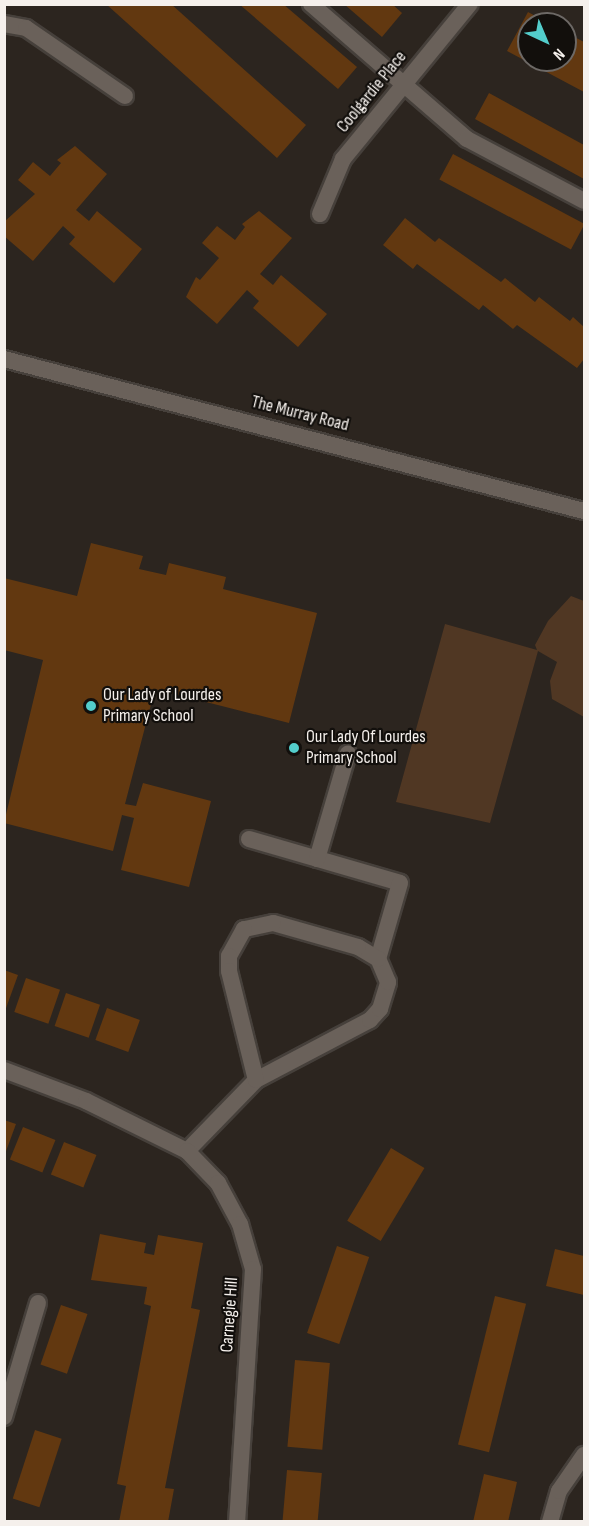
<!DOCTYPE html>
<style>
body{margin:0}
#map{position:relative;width:589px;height:1526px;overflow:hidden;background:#2c251f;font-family:"Sofia Sans Condensed",sans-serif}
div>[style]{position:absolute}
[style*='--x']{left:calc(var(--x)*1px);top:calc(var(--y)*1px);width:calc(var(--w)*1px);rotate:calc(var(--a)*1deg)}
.green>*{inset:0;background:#503723}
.building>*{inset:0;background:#623810;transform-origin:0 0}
.roads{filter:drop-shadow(2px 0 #46403b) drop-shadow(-2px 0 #46403b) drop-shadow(0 2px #46403b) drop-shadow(0 -2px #46403b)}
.service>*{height:16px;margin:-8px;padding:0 8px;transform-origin:8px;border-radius:8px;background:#6a615a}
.minor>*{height:16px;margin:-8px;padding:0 8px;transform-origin:8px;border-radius:8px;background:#6a615a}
.tertiary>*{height:16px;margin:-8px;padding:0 8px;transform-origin:8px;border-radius:8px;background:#6a615a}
.dots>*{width:16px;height:16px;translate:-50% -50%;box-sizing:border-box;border:3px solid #120f0c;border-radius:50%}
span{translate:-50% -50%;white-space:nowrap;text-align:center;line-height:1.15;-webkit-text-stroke:4.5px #120f0c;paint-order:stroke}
.street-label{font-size:18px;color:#f5f0ec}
.poi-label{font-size:18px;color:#f5f0ec}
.left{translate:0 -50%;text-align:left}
.frame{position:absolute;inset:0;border:6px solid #f5f0ec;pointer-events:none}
.north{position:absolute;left:517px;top:12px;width:60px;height:60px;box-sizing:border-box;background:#120f0c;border:2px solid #6d6966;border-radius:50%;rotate:136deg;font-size:16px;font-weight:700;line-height:24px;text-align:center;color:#f5f0ec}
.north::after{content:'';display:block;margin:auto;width:21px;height:27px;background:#53cdcb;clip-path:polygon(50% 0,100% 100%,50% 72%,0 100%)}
</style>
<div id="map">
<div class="green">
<div style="clip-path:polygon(571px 596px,584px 601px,584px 717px,552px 699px,550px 681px,557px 662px,538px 651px,490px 823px,396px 802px,445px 624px,537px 650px,535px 645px,548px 621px)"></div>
</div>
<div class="building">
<div style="clip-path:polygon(106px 4px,171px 4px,306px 125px,277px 158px)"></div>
<div style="clip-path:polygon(239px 4px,283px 4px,357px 67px,338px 89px)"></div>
<div style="clip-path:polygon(344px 4px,392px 4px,402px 13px,382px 37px)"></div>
<div style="clip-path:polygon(528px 12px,550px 24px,529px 24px,529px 60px,565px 60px,565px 32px,584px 42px,584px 92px,507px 51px)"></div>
<div style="clip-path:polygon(489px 93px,584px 145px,584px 179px,475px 119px)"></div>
<div style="clip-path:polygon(75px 146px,107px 174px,76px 210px,89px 221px,97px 211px,142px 249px,114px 283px,69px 244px,75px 237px,63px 226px,33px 261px,4px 236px,4px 222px,35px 194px,18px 180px,33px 162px,50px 176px,61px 163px,57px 160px)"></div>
<div style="left:453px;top:154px;width:149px;height:29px;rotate:28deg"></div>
<div style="clip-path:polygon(259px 211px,292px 238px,260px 274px,273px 285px,281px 275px,327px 314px,298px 347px,253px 308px,259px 301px,247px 290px,217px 324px,186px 297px,196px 277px,200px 280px,219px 258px,202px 243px,217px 226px,235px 240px,245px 227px,242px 224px)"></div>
<div style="clip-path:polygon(405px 218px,435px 242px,439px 238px,501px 282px,505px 278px,535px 302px,539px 297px,570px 321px,573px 317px,584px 327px,584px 359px,577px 368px,517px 325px,513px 329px,483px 305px,479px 310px,417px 264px,413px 269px,383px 245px)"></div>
<div style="clip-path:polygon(91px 543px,143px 556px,139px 569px,166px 575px,169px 563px,226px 577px,223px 589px,317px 613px,289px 723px,155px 689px,125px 804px,136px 806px,143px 783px,211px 801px,189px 887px,121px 870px,134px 818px,122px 815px,113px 851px,4px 823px,43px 660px,4px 650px,4px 578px,77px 596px)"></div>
<div style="clip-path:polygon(4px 970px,18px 975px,5px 1011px,4px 1011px)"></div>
<div style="left:26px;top:978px;width:36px;height:36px;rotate:19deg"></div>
<div style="left:66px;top:993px;width:36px;height:35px;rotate:19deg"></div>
<div style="left:107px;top:1008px;width:35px;height:34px;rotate:20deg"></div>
<div style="clip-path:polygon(4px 1120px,16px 1124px,5px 1154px,4px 1154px)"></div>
<div style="left:23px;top:1127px;width:35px;height:35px;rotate:22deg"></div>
<div style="left:64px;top:1142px;width:35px;height:35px;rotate:22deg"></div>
<div style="left:391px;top:1148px;width:39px;height:85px;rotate:31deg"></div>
<div style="clip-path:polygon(100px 1234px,146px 1243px,144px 1253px,154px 1255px,158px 1235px,203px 1243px,191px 1308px,200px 1310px,165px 1488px,174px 1489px,168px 1522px,119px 1522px,126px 1486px,117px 1484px,151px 1306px,144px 1304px,147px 1287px,91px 1280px)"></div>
<div style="left:337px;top:1246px;width:34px;height:92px;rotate:19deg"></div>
<div style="clip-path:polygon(555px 1249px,584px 1256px,584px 1295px,546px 1286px)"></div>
<div style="left:495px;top:1296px;width:32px;height:153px;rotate:14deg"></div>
<div style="left:61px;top:1305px;width:28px;height:63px;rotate:19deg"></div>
<div style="left:295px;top:1360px;width:35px;height:87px;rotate:5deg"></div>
<div style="left:35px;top:1430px;width:28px;height:72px;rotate:18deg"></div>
<div style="left:287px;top:1470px;width:35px;height:52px;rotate:5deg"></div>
<div style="clip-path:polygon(484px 1474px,517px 1482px,508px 1522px,473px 1522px)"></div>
</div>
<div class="roads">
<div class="service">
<div style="--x:311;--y:4;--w:206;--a:40.9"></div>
<div style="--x:467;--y:139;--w:132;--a:27.9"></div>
<div style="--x:249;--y:839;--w:157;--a:16.2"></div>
<div style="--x:400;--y:883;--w:79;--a:106.1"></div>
<div style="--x:317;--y:859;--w:110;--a:-73.7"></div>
<div style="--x:187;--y:1151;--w:99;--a:-45.8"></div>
<div style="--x:256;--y:1080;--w:129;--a:-27.8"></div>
<div style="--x:370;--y:1020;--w:15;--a:-48"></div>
<div style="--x:380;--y:1009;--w:28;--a:-73"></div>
<div style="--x:388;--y:982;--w:25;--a:-113"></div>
<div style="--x:378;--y:959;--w:23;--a:-149"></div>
<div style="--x:358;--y:947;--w:88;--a:-164.2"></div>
<div style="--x:273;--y:923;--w:30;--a:168"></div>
<div style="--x:244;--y:929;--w:31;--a:119"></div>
<div style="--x:229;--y:956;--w:15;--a:90"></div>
<div style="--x:229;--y:971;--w:112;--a:76.1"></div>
<div style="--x:4;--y:1417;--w:119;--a:-73.4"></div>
</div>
<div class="minor">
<div style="--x:4;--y:24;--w:22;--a:10"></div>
<div style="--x:26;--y:28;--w:120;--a:34.5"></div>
<div style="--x:320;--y:214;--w:60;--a:-67.3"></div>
<div style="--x:343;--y:159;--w:200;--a:-50.7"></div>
<div style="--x:4;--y:1070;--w:88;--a:20.7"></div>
<div style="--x:86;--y:1101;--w:113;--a:26.3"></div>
<div style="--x:187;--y:1151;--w:45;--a:45.9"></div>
<div style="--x:218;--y:1183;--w:47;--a:61.8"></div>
<div style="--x:240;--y:1224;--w:47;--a:73.9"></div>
<div style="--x:253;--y:1269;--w:254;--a:93.6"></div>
<div style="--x:4;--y:1399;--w:5;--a:11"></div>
<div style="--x:550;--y:1522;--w:32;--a:-74"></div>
<div style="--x:559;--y:1491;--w:44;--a:-55.2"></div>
</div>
<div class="tertiary">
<div style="--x:4;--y:359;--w:600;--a:14.69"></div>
</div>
</div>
<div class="dots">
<div style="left:91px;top:706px;background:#53cdcb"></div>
<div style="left:294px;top:748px;background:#53cdcb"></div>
</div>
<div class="street-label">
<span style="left:372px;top:92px;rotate:-51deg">Coolgardie Place</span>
<span style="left:300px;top:414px;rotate:14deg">The Murray Road</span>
<span style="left:230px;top:1315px;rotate:-86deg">Carnegie Hill</span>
</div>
<div class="poi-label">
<span class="left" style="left:103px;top:706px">Our Lady of Lourdes<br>Primary School</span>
<span class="left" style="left:306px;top:748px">Our Lady Of Lourdes<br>Primary School</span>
</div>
<div class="frame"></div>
<div class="north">N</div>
</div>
